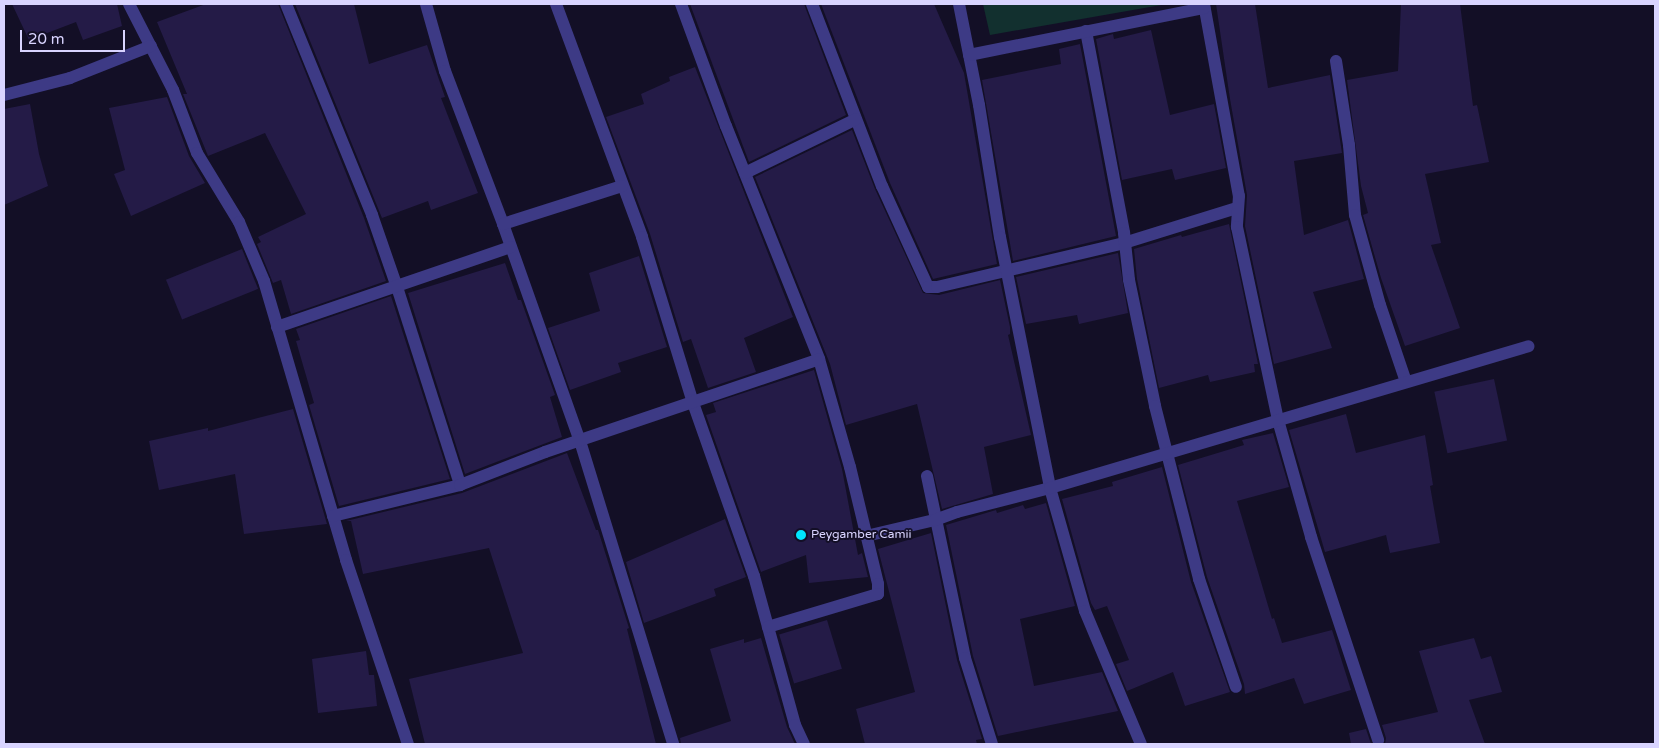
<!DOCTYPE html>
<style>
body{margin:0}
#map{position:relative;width:1659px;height:748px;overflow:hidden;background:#130f26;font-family:"Varela Round",sans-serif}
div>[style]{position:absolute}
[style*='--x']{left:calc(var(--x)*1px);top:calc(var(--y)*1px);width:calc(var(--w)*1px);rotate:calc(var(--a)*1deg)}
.green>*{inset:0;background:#12302f}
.building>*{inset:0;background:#241b47;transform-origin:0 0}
.minor>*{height:12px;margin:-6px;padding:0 6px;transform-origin:6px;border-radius:6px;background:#3d3a85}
.dots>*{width:14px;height:14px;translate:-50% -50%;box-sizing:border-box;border:2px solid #130f26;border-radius:50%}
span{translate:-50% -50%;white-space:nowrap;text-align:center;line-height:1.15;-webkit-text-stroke:4px #130f26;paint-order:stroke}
.poi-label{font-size:12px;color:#d9d4ff}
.left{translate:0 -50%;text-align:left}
.frame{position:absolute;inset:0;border:5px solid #d9d4ff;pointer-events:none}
.scale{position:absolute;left:20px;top:30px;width:105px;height:22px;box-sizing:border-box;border:2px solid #d9d4ff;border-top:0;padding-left:6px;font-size:15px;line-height:18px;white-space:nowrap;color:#d9d4ff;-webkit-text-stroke:4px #130f26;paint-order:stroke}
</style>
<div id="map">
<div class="green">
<div style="clip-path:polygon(983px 4px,1167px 4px,990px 35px)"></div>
</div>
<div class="building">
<div style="clip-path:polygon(12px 4px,117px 4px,122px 26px,83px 40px,76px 22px,29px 40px)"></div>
<div style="clip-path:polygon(206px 4px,278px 4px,364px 218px,386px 281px,291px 314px,281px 280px,273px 283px,257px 244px,261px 242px,258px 237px,306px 214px,265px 133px,208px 156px,183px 94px,187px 94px,157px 22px)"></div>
<div style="clip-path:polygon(295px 4px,354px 4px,369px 64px,427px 45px,445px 97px,441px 98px,478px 193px,431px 210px,428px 201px,382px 218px)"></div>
<div style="clip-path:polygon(690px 4px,804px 4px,846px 115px,749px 162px)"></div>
<div style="clip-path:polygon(821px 4px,934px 4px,964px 73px,997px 264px,933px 279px,890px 183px)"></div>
<div style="clip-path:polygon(1216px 4px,1255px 4px,1268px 88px,1330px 75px,1342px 153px,1294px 161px,1304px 235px,1348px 220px,1364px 279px,1313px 292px,1332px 348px,1274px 364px,1245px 226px,1247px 195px,1230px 99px)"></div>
<div style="clip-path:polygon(1401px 4px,1460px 4px,1473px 106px,1477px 105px,1489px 162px,1425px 174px,1441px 243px,1431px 245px,1460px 328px,1405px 346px,1381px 278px,1363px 215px,1368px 213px,1361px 186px,1347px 80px,1398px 71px)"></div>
<div style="clip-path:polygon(1151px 30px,1170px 115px,1214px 104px,1226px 168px,1175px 180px,1172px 169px,1122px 180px,1096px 39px,1113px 34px,1114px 39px)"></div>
<div style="clip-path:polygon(1080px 44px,1116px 236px,1013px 261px,982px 80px,1061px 64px,1059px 49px)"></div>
<div style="clip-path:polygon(695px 67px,793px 317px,744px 338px,756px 372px,708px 388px,691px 339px,683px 342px,650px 234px,606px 117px,644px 104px,641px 94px,670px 81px,669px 77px)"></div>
<div style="clip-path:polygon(167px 97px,189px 156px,205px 183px,131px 216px,114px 174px,125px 170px,109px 108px)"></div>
<div style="clip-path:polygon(30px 104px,39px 154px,48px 186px,4px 205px,4px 109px)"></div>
<div style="clip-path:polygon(852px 130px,875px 189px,923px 293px,939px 295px,1000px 280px,1010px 327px,1010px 334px,1008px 335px,1031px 435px,984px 447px,993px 494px,942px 509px,917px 404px,846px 425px,830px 364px,755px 177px)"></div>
<div style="clip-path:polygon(1229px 224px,1258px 364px,1254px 364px,1255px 372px,1210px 382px,1208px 375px,1159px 388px,1137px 279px,1134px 249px,1181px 235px,1182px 237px)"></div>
<div style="left:242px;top:249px;width:43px;height:82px;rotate:68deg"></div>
<div style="clip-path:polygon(1118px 253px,1128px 313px,1079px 324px,1077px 315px,1026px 324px,1016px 277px)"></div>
<div style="clip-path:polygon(639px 256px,667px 347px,618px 363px,621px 372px,570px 390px,548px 328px,600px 311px,589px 273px)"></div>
<div style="clip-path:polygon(505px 263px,518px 300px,521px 300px,555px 395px,550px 397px,562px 437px,465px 474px,408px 293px)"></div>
<div style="clip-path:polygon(391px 296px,450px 479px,339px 506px,309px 405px,314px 403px,296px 341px,300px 340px,296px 329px)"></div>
<div style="clip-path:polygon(814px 370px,842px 469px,858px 555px,862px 553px,868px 577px,809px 583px,806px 555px,761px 572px,706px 415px,716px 412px,713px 403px)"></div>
<div style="left:1494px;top:379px;width:63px;height:61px;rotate:78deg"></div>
<div style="clip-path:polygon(293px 409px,327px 524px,244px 534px,235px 474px,159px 490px,149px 441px,208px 428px,208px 431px)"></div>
<div style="clip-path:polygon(1346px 414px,1356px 453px,1425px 435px,1433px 485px,1430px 486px,1440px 543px,1390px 553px,1386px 535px,1325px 552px,1289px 430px)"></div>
<div style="clip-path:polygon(1273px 433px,1289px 487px,1237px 501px,1272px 619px,1274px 618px,1282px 643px,1332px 630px,1351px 690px,1304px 704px,1294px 678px,1245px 694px,1244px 684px,1207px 577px,1178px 465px,1244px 445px,1242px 440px)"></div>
<div style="clip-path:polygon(567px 453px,596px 530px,598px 530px,629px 628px,627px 629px,656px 744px,425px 744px,409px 679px,523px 653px,489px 548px,363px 574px,351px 521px,346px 521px,462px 493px)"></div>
<div style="clip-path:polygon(1162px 467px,1191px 582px,1230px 692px,1185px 706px,1173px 672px,1127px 691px,1116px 664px,1129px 660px,1107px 606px,1095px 610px,1091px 603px,1062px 499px,1113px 486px,1112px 482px)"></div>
<div style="clip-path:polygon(1046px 503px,1075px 606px,1020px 619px,1034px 686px,1102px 672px,1118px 711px,998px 736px,973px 656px,946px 525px,996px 510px,997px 513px,1023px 505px,1025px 509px)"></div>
<div style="clip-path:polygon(725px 519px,746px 577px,714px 589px,716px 596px,644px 623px,626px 562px)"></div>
<div style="clip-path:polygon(931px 533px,957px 660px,982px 739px,976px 740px,977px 744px,865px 744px,856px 709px,915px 692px,878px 549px)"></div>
<div style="left:827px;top:620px;width:51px;height:50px;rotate:73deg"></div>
<div style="clip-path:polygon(761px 638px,787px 727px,795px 744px,681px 744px,680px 738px,731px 721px,710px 649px,744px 639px,744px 643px)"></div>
<div style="clip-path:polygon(1474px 638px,1481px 659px,1491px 656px,1502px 692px,1469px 700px,1485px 744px,1385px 744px,1386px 738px,1382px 725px,1438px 712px,1419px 651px)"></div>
<div style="clip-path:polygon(366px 651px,369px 675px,374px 675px,377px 706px,318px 713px,312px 659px)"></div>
<div style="clip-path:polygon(1366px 729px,1371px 744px,1351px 744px,1349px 733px)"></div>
</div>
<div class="minor">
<div style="--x:129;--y:4;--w:97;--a:62.9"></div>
<div style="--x:173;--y:90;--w:67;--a:69.1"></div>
<div style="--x:197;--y:153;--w:81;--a:58.7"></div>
<div style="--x:239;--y:222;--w:64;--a:67"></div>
<div style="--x:264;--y:281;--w:291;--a:73.6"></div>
<div style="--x:346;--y:560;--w:194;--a:71.4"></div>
<div style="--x:286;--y:4;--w:228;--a:67.8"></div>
<div style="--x:372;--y:215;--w:76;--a:70.9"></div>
<div style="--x:397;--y:287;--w:208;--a:72.3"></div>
<div style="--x:426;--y:4;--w:70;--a:74.2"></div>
<div style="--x:445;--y:71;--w:164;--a:69.2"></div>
<div style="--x:503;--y:224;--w:230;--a:70.5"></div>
<div style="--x:580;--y:441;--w:317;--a:72.9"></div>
<div style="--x:556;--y:4;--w:248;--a:69.7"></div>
<div style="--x:642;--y:237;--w:170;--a:72.9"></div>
<div style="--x:692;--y:400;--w:187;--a:70.6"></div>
<div style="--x:754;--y:576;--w:155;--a:74.6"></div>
<div style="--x:795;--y:725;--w:21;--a:65"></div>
<div style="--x:681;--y:4;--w:130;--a:69.8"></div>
<div style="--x:726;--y:126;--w:251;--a:68.2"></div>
<div style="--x:819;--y:359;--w:112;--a:74"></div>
<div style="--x:850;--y:467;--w:120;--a:76.5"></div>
<div style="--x:878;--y:584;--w:10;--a:90"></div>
<div style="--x:878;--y:594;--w:115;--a:163.3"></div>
<div style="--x:812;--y:4;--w:195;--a:69"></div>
<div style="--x:882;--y:186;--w:111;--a:65.5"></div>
<div style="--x:928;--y:287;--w:9;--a:0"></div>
<div style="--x:937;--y:287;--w:192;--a:-13.2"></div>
<div style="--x:1124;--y:243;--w:118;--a:-17.2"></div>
<div style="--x:959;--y:4;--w:103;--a:78.8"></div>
<div style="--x:979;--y:105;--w:134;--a:81"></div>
<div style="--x:1000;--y:237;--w:256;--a:78.7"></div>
<div style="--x:1050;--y:488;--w:128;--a:74.1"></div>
<div style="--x:1085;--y:611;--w:144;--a:67.2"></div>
<div style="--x:1204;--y:4;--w:195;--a:79.7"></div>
<div style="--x:1239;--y:196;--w:31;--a:94"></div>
<div style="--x:1237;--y:227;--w:197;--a:78"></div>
<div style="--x:1278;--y:420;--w:122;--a:74.2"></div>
<div style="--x:1311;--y:537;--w:214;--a:71.7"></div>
<div style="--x:1086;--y:31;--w:206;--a:79.3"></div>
<div style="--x:1124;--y:233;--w:47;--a:83.9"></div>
<div style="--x:1129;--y:280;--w:129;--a:78.3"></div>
<div style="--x:1155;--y:406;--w:179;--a:75.7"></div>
<div style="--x:1199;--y:579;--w:114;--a:71.1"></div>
<div style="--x:969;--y:55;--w:240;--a:-11.3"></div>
<div style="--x:1336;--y:61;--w:85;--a:81.2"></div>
<div style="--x:1349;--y:145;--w:70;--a:85.1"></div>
<div style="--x:1355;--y:215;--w:93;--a:74.5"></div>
<div style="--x:1380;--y:305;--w:81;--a:71.3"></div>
<div style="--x:4;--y:95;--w:68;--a:-14.4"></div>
<div style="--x:70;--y:78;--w:87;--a:-21.6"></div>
<div style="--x:745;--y:173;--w:123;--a:-25.9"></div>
<div style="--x:503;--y:224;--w:125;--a:-17.7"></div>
<div style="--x:277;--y:327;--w:247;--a:-18.9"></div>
<div style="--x:927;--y:476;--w:186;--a:78.2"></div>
<div style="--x:965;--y:658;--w:90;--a:72.6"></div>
<div style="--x:333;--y:516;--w:131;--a:-13.7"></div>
<div style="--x:460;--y:485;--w:91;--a:-21.2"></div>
<div style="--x:545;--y:452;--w:289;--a:-18.7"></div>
<div style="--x:866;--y:536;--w:71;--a:-13.1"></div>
<div style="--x:935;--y:520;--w:23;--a:-20"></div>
<div style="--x:957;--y:512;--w:96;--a:-14.5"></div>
<div style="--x:1050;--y:488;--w:499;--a:-16.5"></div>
</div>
<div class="dots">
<div style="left:801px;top:535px;background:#00e5ff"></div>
</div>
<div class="poi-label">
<span class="left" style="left:811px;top:535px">Peygamber Camii</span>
</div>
<div class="frame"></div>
<div class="scale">20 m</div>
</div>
